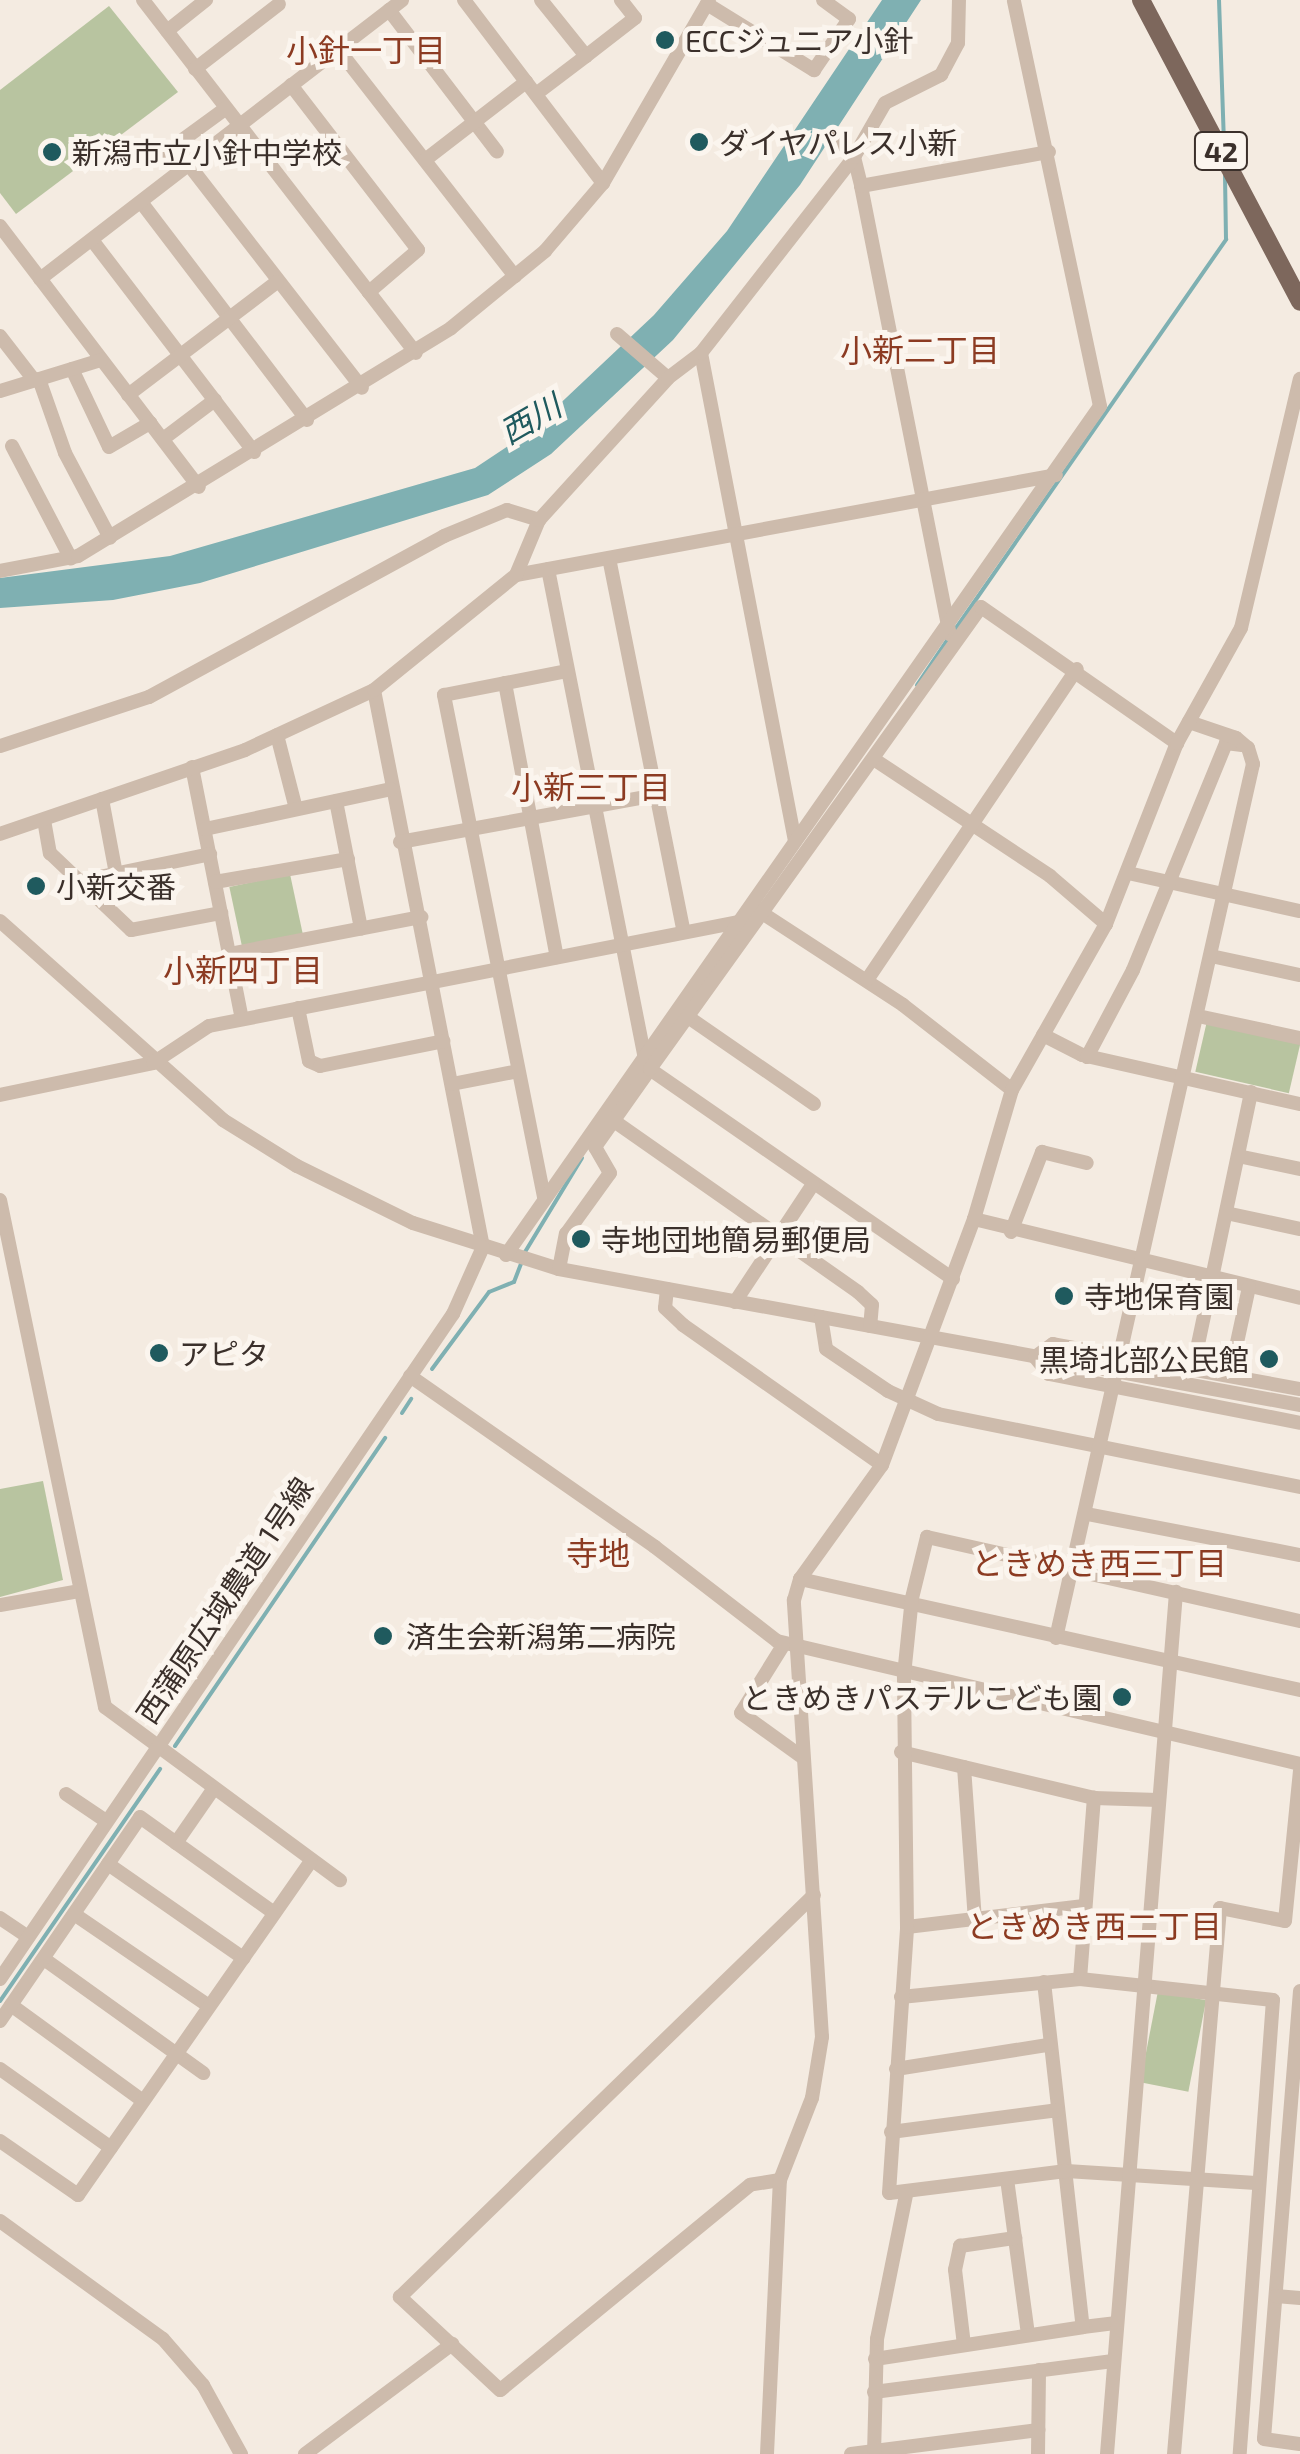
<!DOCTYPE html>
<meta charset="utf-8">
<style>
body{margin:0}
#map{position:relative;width:1300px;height:2454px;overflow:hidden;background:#f4ebe1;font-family:"Exo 2","Noto Sans JP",sans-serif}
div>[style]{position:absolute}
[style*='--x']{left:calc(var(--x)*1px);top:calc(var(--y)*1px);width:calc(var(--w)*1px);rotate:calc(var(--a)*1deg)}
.green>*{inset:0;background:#b8c4a0;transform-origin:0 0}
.water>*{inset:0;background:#7fb0b2}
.stream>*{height:4px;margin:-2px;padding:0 2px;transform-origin:2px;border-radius:2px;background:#7fb0b2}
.minor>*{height:14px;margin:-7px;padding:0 7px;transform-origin:7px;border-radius:7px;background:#cdbbac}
.major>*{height:18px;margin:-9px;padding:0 9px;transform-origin:9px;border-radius:9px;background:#7d675c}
.minor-bridge>*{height:14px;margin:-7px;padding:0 7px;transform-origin:7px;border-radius:7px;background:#cdbbac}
.dots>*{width:28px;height:28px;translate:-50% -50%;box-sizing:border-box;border:5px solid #fbf5ee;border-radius:50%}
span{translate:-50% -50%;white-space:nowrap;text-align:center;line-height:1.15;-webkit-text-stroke:10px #fbf5ee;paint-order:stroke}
.shield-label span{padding:2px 8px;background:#fbf5ee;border:2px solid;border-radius:8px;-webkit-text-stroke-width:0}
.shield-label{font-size:28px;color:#3b302b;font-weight:700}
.poi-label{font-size:30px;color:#3b302b}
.left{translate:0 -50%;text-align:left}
.right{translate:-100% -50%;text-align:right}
.street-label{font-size:30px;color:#3b302b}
.neighbourhood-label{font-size:32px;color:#8c3b22}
.water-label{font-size:32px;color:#1f5a5e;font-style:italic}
</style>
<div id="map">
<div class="green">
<div style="clip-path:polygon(109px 6px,178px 92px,16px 214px,0 193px,0 90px)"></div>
<div style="left:290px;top:874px;width:63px;height:62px;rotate:78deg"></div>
<div style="left:1207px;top:1021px;width:96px;height:52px;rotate:13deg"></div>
<div style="clip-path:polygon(43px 1481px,63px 1580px,0 1597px,0 1489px)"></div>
<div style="left:1158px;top:1991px;width:49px;height:93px;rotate:11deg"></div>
</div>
<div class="water">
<div style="clip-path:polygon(882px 0,921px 0,800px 185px,673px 340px,551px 454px,488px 495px,200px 583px,113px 600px,0 608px,0 578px,170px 556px,475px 468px,532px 430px,654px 315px,727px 231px)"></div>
</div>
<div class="stream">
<div style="--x:1219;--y:0;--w:142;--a:88"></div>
<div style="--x:954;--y:631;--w:477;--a:-55.2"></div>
<div style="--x:1226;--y:239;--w:63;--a:-90.9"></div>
<div style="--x:917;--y:685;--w:55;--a:-56"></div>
<div style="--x:525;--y:1252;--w:110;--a:-58.8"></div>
<div style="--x:432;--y:1369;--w:96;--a:-53.5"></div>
<div style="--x:489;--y:1292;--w:27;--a:-22"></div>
<div style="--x:514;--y:1282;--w:22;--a:-69"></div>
<div style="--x:402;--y:1413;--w:17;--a:-57"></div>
<div style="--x:175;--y:1746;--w:373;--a:-55.7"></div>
<div style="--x:0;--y:2001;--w:282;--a:-55.4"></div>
</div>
<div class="minor">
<div style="--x:143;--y:0;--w:446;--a:52.3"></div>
<div style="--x:464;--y:0;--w:230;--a:52.8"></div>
<div style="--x:541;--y:0;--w:72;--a:51.2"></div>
<div style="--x:586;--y:56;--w:62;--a:-37.8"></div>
<div style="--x:635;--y:18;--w:23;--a:-128"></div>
<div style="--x:707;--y:4;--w:126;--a:31.7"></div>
<div style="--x:814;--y:70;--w:62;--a:-55.5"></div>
<div style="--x:849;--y:19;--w:32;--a:-144"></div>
<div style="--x:389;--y:10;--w:178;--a:52.7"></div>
<div style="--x:167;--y:31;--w:50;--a:-38.5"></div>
<div style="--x:338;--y:49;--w:288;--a:52.1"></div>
<div style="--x:195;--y:69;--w:106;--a:-37.7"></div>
<div style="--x:291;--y:85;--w:208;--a:52.4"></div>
<div style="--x:418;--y:250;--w:65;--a:139.4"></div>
<div style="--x:536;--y:94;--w:63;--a:-37.2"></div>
<div style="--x:836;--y:137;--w:27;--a:48"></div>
<div style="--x:854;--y:157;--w:30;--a:76"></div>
<div style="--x:861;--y:186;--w:457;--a:78.8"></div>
<div style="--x:155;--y:160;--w:87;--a:-36.1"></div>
<div style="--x:425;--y:160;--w:128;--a:-37.7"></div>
<div style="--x:189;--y:165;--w:282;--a:52.2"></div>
<div style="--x:861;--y:186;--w:191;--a:-10.3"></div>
<div style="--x:141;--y:202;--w:274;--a:52.7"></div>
<div style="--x:0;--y:226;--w:328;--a:52.7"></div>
<div style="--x:92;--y:240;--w:267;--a:52.6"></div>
<div style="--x:40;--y:279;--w:457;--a:-37.6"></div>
<div style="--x:617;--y:334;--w:67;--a:40.8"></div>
<div style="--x:0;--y:336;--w:56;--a:52.3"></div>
<div style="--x:701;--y:353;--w:497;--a:79.1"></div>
<div style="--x:72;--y:369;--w:86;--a:64.6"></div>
<div style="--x:109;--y:447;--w:48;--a:-30.3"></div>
<div style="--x:39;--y:379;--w:78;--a:70.6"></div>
<div style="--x:65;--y:453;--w:96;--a:62.1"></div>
<div style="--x:0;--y:391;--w:106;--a:-17.1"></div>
<div style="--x:128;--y:395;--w:187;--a:-37.2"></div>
<div style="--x:163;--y:439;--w:65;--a:-36.9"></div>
<div style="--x:12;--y:446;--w:127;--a:62.4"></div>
<div style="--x:609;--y:558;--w:381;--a:78.7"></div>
<div style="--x:548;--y:569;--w:498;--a:78.8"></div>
<div style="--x:0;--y:571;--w:79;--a:-10.9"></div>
<div style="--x:78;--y:556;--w:437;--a:-31.4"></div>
<div style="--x:451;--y:328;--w:122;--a:-39.3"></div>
<div style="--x:545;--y:251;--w:89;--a:-49.5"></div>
<div style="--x:603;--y:183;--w:211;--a:-59.9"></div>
<div style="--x:516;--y:575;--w:549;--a:-10.49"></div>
<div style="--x:505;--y:683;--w:279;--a:79.3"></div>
<div style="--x:374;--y:690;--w:568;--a:78.93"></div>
<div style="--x:277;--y:735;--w:76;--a:75.6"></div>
<div style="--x:0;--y:746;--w:157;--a:-18.2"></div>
<div style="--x:149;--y:697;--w:336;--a:-28.6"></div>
<div style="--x:444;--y:536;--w:68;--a:-22.4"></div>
<div style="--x:507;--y:510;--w:34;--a:17"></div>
<div style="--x:875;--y:760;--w:210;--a:33.5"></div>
<div style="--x:1050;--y:876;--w:74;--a:40.6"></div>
<div style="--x:192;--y:767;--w:257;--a:78.8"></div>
<div style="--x:102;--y:799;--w:76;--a:79.4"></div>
<div style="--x:336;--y:801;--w:130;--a:78.9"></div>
<div style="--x:44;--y:820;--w:34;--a:80"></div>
<div style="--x:50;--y:853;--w:112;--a:43.5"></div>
<div style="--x:131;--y:930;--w:92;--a:-10.7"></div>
<div style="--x:205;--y:829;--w:190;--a:-12.1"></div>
<div style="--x:0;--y:834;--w:259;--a:-18.9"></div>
<div style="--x:245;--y:750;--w:142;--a:-24.9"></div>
<div style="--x:374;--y:690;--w:183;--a:-39"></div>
<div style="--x:516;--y:575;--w:60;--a:-67.3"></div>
<div style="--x:539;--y:520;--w:192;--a:-47.7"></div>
<div style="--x:668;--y:378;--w:41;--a:-37.1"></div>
<div style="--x:701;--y:353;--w:249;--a:-52"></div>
<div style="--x:854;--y:157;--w:62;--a:-60.1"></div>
<div style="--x:885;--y:103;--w:63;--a:-26.6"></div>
<div style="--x:941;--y:75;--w:36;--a:-62"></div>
<div style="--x:958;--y:43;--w:43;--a:-88.7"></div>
<div style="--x:400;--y:842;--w:260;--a:-10.4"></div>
<div style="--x:1128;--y:873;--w:176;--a:12.5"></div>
<div style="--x:80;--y:881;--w:133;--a:-11.7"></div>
<div style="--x:215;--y:882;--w:135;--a:-9.8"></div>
<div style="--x:759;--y:911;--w:172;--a:33.1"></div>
<div style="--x:903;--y:1005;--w:138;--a:37.9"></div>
<div style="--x:0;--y:921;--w:299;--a:41.7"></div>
<div style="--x:223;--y:1120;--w:87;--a:31.9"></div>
<div style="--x:297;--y:1166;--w:129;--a:26.2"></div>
<div style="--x:413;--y:1223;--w:153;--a:17.5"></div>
<div style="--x:559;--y:1269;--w:538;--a:10.39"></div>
<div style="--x:229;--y:954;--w:196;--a:-10.9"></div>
<div style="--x:1211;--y:956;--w:91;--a:12.1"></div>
<div style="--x:867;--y:980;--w:375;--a:-56"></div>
<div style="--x:298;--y:1008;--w:54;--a:78.3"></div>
<div style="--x:309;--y:1061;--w:12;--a:24"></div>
<div style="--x:320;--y:1066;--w:126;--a:-11.4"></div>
<div style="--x:1198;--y:1016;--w:104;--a:12.2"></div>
<div style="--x:688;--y:1017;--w:153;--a:34.6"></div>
<div style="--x:1043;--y:1035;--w:44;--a:27.1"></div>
<div style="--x:1082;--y:1055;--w:223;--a:12.7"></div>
<div style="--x:1087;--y:1057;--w:98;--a:-62.1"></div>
<div style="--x:1133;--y:970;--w:245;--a:-67.7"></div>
<div style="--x:1226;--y:743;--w:16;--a:7"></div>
<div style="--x:452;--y:1084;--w:67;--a:-11.1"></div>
<div style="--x:0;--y:1095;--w:156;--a:-11.8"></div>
<div style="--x:153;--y:1063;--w:67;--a:-33.5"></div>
<div style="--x:209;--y:1026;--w:539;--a:-11.12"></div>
<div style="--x:614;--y:1121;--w:298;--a:35"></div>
<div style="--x:858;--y:1292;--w:19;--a:43"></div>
<div style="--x:872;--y:1305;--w:21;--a:95"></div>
<div style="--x:1238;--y:1156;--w:63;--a:11.8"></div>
<div style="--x:544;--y:1197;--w:512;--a:-101.27"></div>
<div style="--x:444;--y:695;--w:126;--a:-11"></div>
<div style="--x:0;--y:1200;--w:518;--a:78.3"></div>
<div style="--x:105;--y:1707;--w:292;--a:36.4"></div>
<div style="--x:1226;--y:1213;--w:76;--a:12.2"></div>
<div style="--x:974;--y:1219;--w:335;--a:13.6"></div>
<div style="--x:1011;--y:1232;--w:86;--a:-68.8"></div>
<div style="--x:1042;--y:1152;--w:46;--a:13.7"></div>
<div style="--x:506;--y:1255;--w:1036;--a:-55.02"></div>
<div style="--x:1100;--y:406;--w:414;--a:-102"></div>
<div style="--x:559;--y:1269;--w:36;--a:-79"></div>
<div style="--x:566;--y:1234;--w:75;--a:-54.2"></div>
<div style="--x:610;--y:1173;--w:30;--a:-120"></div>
<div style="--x:595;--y:1147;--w:95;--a:-54.8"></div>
<div style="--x:953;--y:1279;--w:369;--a:-145.3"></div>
<div style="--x:650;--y:1069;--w:568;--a:-54.38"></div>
<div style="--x:981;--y:607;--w:239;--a:34.8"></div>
<div style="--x:667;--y:1289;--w:19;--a:96"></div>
<div style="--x:665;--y:1308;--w:25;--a:43"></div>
<div style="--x:683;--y:1325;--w:243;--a:35.1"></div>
<div style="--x:735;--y:1302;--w:141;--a:-56.5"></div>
<div style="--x:821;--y:1317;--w:32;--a:81"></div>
<div style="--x:826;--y:1349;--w:75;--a:34.1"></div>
<div style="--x:888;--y:1391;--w:55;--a:24.7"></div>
<div style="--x:938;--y:1414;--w:369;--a:11.4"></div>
<div style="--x:1193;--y:1368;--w:282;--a:-78.1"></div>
<div style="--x:1230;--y:1375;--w:90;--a:-77.8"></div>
<div style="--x:410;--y:1376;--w:299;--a:34.9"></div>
<div style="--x:655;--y:1547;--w:154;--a:37.6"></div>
<div style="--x:777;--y:1641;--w:537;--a:13.23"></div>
<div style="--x:1300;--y:1389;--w:251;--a:-169.7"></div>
<div style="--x:1053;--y:1344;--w:22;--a:144"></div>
<div style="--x:1035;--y:1357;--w:22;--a:51"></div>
<div style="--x:1049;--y:1374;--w:256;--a:11"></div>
<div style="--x:1087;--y:1514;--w:217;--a:10.9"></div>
<div style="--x:800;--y:1579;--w:512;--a:12.52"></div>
<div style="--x:0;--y:1605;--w:80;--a:-10"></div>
<div style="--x:1056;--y:1638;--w:896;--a:-77.3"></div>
<div style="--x:1253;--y:764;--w:17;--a:-107"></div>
<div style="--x:1248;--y:748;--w:16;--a:-140"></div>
<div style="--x:1236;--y:738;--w:50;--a:-161.2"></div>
<div style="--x:784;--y:1644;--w:81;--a:121.9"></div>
<div style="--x:741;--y:1713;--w:75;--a:35.8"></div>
<div style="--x:901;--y:1752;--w:198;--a:13.4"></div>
<div style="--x:1094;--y:1798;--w:64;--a:1.8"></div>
<div style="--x:964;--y:1767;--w:152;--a:85.9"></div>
<div style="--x:66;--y:1794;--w:48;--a:34"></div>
<div style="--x:176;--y:1843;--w:63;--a:-55.3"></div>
<div style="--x:108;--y:1864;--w:165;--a:34.8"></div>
<div style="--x:74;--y:1914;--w:163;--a:34.3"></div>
<div style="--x:0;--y:1918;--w:34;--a:34"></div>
<div style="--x:907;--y:1927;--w:178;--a:-6.8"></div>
<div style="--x:44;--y:1959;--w:196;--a:35.6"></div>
<div style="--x:0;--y:1979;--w:805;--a:-55.74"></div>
<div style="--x:453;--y:1314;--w:73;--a:-65.9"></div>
<div style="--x:1080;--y:1979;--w:182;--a:-85.6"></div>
<div style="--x:1044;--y:1982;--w:347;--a:83.6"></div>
<div style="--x:1083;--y:2327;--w:34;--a:-7"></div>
<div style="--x:1300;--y:1991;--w:449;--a:94.6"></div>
<div style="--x:1264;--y:2439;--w:36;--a:8"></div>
<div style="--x:901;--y:1997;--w:180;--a:-5.7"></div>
<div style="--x:1080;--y:1979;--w:194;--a:6.2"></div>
<div style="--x:1273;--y:2000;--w:455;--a:94.2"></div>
<div style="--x:11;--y:2005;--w:163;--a:36"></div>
<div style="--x:0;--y:2021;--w:247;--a:-55.5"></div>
<div style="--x:140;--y:1817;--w:165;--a:35.6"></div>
<div style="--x:0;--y:2069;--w:136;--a:35.4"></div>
<div style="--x:896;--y:2069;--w:154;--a:-9"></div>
<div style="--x:891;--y:2132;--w:167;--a:-7.5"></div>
<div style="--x:0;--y:2141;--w:95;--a:34.7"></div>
<div style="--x:78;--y:2195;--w:407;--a:-55.1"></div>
<div style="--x:1007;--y:2179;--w:157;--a:82.3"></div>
<div style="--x:780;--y:2180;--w:30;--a:171"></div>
<div style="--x:750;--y:2185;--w:323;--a:140.6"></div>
<div style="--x:500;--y:2390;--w:137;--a:-137.1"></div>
<div style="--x:400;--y:2297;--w:577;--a:-44.16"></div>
<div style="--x:1256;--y:2183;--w:190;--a:-176.4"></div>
<div style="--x:1066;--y:2171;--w:178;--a:172.9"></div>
<div style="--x:889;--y:2193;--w:267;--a:-86.1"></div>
<div style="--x:907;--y:1927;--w:252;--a:-90.7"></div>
<div style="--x:904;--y:1675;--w:77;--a:-84.1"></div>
<div style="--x:912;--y:1598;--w:63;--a:-76.2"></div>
<div style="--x:927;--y:1537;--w:382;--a:12.7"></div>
<div style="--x:0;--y:2221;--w:201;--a:35.9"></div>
<div style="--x:163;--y:2339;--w:61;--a:49"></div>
<div style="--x:203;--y:2385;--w:79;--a:61.2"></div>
<div style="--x:1276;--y:2296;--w:24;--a:5"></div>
<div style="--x:964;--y:2345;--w:76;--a:-96.8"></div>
<div style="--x:955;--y:2270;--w:25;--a:-78"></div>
<div style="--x:960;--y:2246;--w:56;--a:-8.3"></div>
<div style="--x:875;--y:2359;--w:210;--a:-8.7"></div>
<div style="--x:874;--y:2392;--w:241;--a:-7.4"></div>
<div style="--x:305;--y:2454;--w:184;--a:-36.8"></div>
<div style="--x:767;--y:2454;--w:274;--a:-87.3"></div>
<div style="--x:780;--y:2180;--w:88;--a:-68.7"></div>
<div style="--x:812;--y:2098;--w:62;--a:-80.7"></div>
<div style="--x:822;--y:2037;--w:438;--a:-93.7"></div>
<div style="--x:794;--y:1600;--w:22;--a:-74"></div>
<div style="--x:800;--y:1579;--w:140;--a:-54.3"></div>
<div style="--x:882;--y:1465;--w:263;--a:-69.5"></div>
<div style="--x:974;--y:1219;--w:134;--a:-73.6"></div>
<div style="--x:1012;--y:1090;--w:191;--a:-60.5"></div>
<div style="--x:1106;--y:924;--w:194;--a:-68.6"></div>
<div style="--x:1177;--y:743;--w:132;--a:-60.9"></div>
<div style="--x:1241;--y:628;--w:256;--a:-76.7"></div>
<div style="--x:851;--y:2454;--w:189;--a:-7.3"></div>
<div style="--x:874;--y:2454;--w:115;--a:-88.5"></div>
<div style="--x:877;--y:2339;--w:147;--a:-78.6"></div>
<div style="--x:1038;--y:2454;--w:84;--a:-89.3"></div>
<div style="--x:1107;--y:2454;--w:865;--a:-85.42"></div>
<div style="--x:1174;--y:2454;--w:548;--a:-85.18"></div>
<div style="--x:1220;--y:1908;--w:66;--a:11.3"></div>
<div style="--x:1285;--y:1921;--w:151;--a:-84.3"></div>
</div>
<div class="major">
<div style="--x:1141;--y:0;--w:341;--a:62.2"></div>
</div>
<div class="minor-bridge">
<div style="--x:1088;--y:1366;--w:216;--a:10.4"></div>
</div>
<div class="dots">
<div style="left:665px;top:40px;background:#1f5a5e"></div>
<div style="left:699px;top:142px;background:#1f5a5e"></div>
<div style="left:52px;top:152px;background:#1f5a5e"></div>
<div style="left:36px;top:886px;background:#1f5a5e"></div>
<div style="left:581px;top:1239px;background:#1f5a5e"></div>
<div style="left:1064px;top:1296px;background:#1f5a5e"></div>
<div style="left:159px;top:1353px;background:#1f5a5e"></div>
<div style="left:1269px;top:1359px;background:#1f5a5e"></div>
<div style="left:383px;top:1636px;background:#1f5a5e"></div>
<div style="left:1122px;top:1697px;background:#1f5a5e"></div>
</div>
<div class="shield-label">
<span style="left:1221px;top:151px">42</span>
</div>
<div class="poi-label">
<span class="left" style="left:685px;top:40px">ECCジュニア小針</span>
<span class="left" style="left:719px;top:142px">ダイヤパレス小新</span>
<span class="left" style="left:72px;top:152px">新潟市立小針中学校</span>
<span class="left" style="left:56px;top:886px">小新交番</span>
<span class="left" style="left:601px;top:1239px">寺地団地簡易郵便局</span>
<span class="left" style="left:1084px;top:1296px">寺地保育園</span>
<span class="left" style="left:179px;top:1353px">アピタ</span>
<span class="right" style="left:1249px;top:1359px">黒埼北部公民館</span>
<span class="left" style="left:406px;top:1636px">済生会新潟第二病院</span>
<span class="right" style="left:1102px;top:1697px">ときめきパステルこども園</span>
</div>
<div class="street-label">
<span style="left:224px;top:1600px;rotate:-56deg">西蒲原広域農道 1号線</span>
</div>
<div class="neighbourhood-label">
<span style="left:366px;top:49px">小針一丁目</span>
<span style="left:920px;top:349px">小新二丁目</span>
<span style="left:591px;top:786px">小新三丁目</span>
<span style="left:243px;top:969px">小新四丁目</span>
<span style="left:598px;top:1552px">寺地</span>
<span style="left:1099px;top:1562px">ときめき西三丁目</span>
<span style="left:1094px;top:1925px">ときめき西二丁目</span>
</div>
<div class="water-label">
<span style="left:530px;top:418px;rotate:-30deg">西川</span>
</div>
</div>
